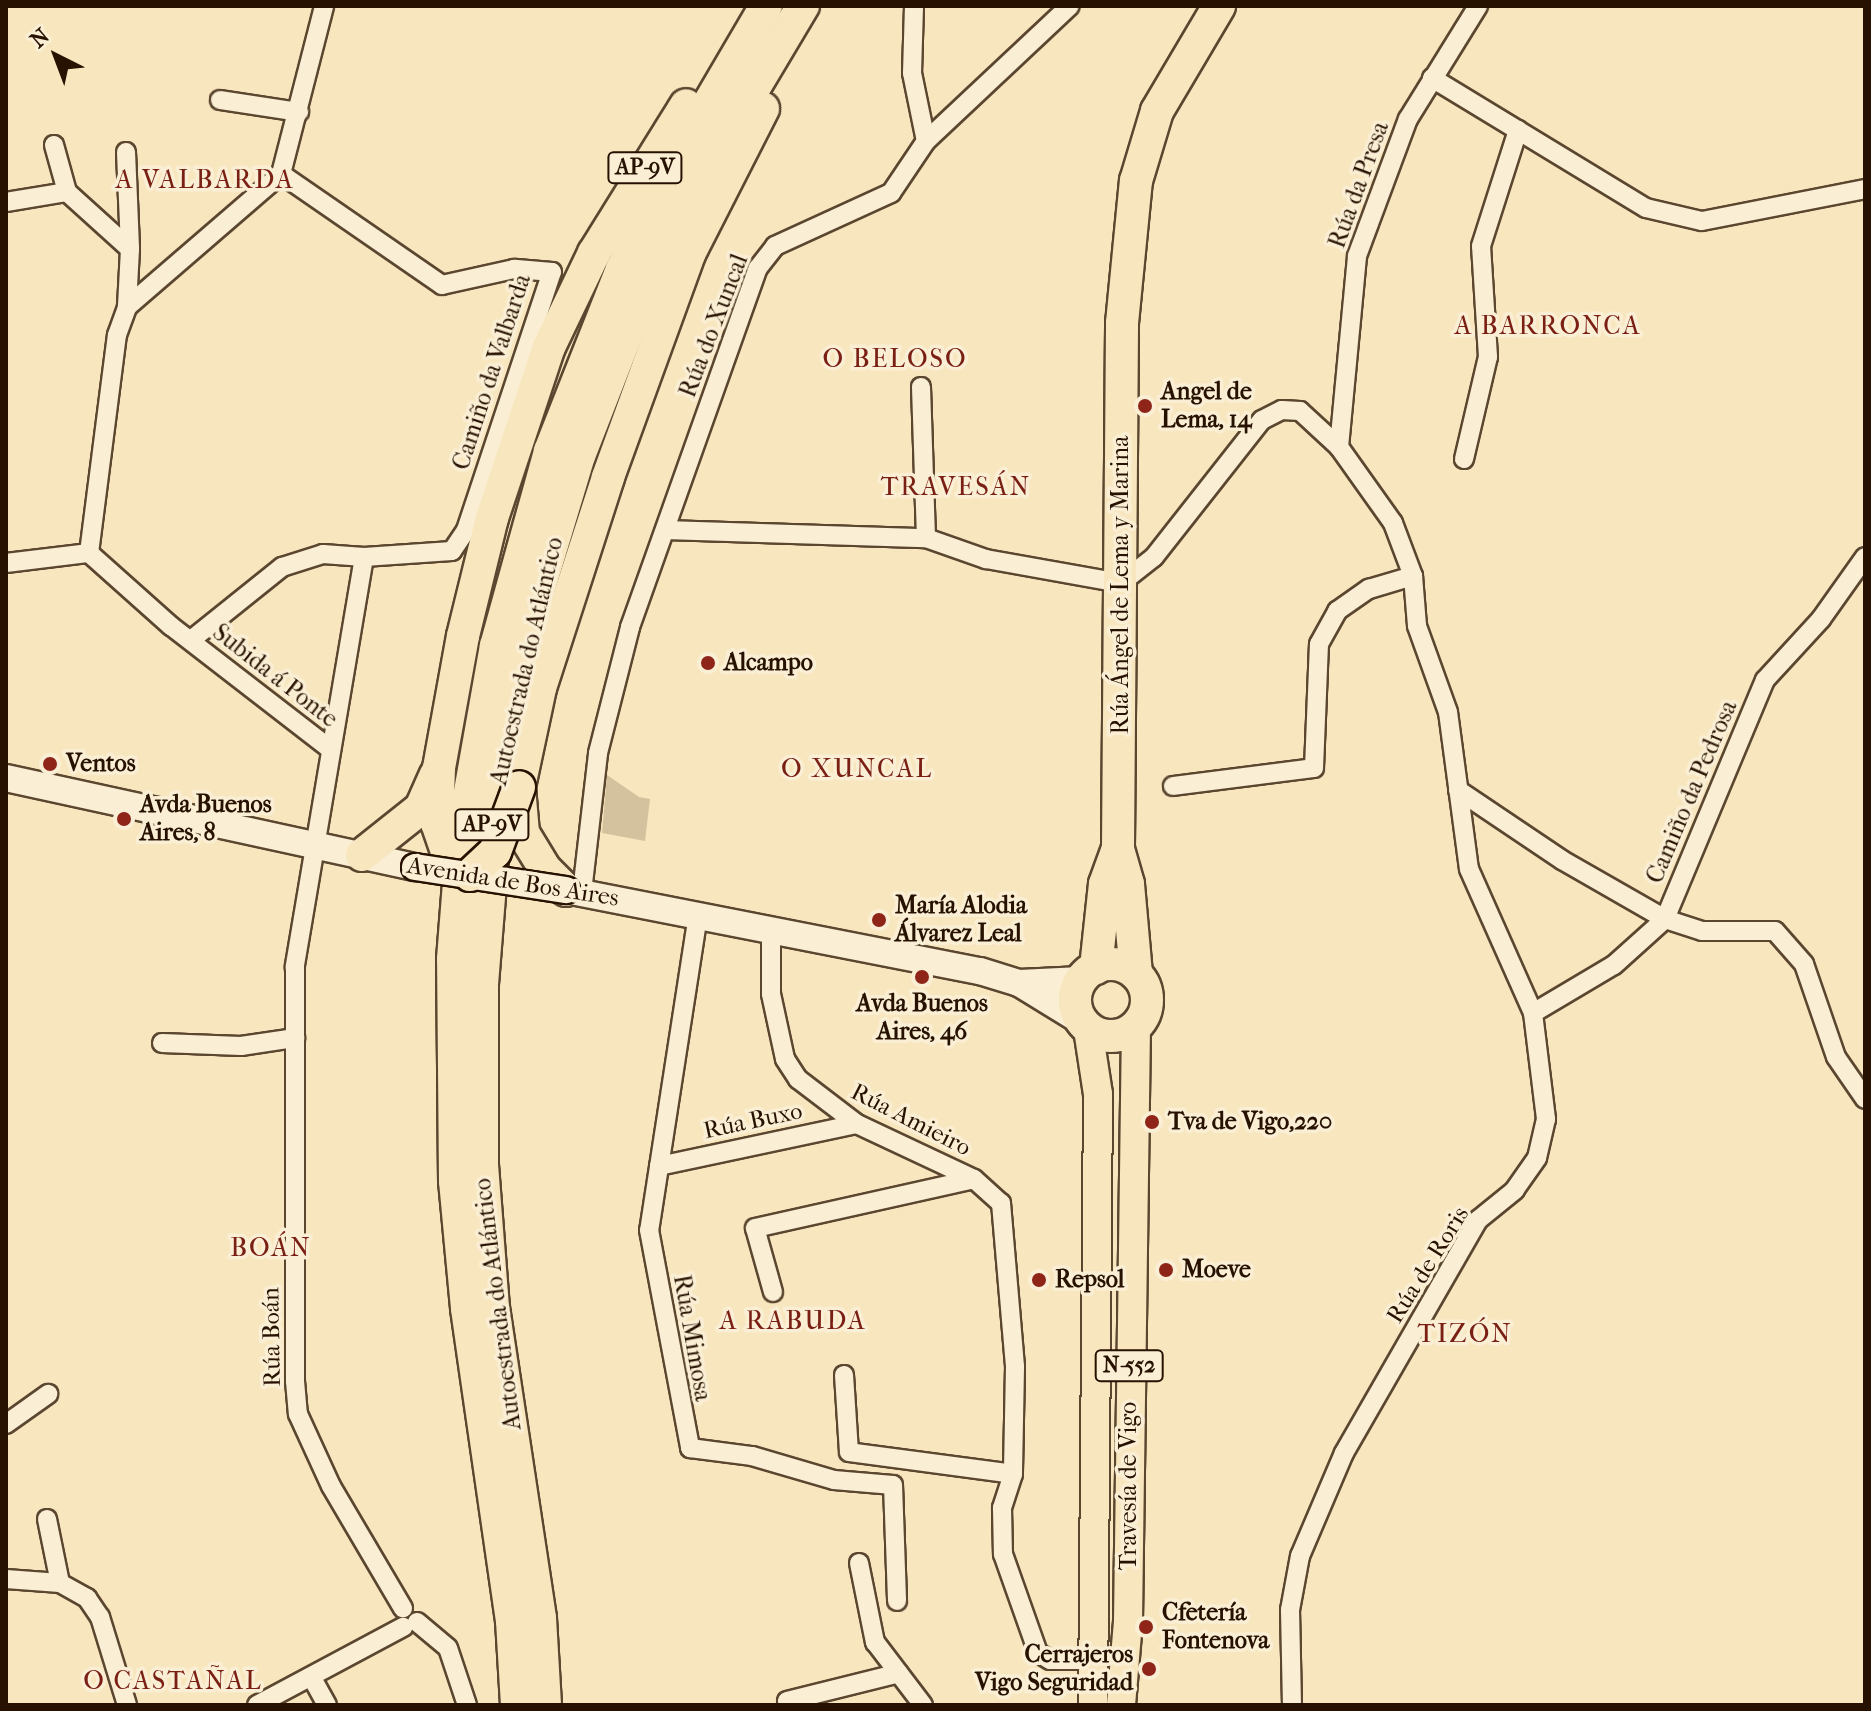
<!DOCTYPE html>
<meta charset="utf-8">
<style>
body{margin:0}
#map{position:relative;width:1871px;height:1711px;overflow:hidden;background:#f8e6be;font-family:"IM FELL French Canon",serif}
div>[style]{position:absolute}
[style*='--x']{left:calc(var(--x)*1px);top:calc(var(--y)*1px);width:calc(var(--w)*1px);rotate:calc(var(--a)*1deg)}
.green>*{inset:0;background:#d4c29e}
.roads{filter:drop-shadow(2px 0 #5b4630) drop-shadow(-2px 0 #5b4630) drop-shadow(0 2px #5b4630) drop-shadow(0 -2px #5b4630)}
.street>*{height:18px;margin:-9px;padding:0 9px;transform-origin:9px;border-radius:9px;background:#faefd5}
.secondary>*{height:26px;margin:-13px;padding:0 13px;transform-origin:13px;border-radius:13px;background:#faefd5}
.primary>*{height:28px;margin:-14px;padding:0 14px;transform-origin:14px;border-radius:14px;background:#f8e6be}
.highway>*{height:32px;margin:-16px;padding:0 16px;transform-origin:16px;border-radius:16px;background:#f8e6be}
.highway>.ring{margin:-16px;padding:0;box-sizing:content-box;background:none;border:32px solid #f8e6be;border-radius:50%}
.bridges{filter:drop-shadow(2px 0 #271101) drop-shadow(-2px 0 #271101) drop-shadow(0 2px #271101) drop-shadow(0 -2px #271101)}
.secondary-bridge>*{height:26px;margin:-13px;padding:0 13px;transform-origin:13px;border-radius:13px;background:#faefd5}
.highway-bridge>*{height:32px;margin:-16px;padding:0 16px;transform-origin:16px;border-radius:16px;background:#f8e6be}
.dots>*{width:22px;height:22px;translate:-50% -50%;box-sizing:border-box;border:4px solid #faefd5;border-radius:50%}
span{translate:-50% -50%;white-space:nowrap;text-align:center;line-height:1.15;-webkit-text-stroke:7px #faefd5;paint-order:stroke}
.shield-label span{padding:2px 6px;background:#faefd5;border:2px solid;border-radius:6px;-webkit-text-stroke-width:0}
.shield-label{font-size:22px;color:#271101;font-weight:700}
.street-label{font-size:24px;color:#271101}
.poi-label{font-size:24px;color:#271101;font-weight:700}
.left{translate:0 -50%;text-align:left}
.right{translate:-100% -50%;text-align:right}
.neighbourhood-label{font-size:26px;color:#7a1f14;letter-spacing:2px}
.frame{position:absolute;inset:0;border:8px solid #271101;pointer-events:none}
.north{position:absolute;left:16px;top:16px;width:80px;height:80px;-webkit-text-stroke:6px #faefd5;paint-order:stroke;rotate:318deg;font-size:22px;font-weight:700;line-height:32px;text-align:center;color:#271101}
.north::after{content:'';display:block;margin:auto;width:28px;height:36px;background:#271101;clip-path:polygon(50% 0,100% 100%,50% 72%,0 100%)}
</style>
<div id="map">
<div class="green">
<div style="clip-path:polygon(607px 775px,639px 797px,650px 799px,645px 841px,602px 833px)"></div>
</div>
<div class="roads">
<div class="street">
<div style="--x:914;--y:6;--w:67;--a:91.7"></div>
<div style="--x:912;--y:73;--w:69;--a:78.4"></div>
<div style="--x:1432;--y:78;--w:250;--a:31.3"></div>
<div style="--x:1646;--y:208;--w:57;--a:13.1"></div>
<div style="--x:1702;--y:221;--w:166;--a:-11.1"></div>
<div style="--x:220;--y:100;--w:80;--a:8.6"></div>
<div style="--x:54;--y:145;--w:49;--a:74.5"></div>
<div style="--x:126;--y:152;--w:97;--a:87.6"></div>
<div style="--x:6;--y:202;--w:62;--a:-9.3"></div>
<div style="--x:67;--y:192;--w:85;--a:42.1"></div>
<div style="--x:130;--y:249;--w:58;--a:93"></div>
<div style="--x:921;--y:387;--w:151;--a:88.1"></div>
<div style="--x:1339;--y:447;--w:192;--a:-84.6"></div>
<div style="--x:1357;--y:256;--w:146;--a:-69.6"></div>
<div style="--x:1408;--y:119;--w:133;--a:-58.2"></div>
<div style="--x:1464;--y:459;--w:105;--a:-76.8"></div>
<div style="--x:1488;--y:357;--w:111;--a:-93.6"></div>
<div style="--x:1481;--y:246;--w:122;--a:-72.3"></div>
<div style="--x:665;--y:530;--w:261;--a:1.8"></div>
<div style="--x:926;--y:538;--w:64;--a:19.3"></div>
<div style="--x:986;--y:559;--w:137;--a:10.1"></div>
<div style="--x:1121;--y:583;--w:42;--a:-38.2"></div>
<div style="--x:1154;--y:557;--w:174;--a:-51.8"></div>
<div style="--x:1262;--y:420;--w:22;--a:-27"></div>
<div style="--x:1282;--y:410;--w:18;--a:3"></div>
<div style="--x:1300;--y:411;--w:53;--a:42.7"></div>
<div style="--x:1339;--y:447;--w:93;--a:54.6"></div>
<div style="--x:1393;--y:523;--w:57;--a:69.3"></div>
<div style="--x:1413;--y:576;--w:50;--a:85.4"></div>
<div style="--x:1417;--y:626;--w:91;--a:70.2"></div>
<div style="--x:1448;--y:712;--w:158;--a:82.4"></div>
<div style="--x:1469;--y:869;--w:158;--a:66"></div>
<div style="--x:1533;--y:1013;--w:107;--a:83"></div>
<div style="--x:1546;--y:1119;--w:40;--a:103"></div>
<div style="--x:1537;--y:1158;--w:39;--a:125"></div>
<div style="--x:1515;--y:1190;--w:48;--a:141"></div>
<div style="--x:1478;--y:1220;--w:269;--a:119.9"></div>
<div style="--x:1344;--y:1453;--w:112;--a:113.1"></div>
<div style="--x:1300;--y:1556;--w:55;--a:100.5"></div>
<div style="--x:1290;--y:1610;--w:95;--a:88.8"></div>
<div style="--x:89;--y:553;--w:220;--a:-82.7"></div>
<div style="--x:117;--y:335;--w:30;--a:-70"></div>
<div style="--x:127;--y:307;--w:203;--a:-40.8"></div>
<div style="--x:281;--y:174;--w:173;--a:-75.6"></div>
<div style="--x:364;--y:557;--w:416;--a:99.6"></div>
<div style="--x:295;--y:967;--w:414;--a:90"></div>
<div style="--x:295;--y:1381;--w:33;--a:85"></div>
<div style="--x:298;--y:1414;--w:79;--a:65.4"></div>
<div style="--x:331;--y:1486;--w:142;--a:59.5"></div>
<div style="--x:6;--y:563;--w:84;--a:-6.9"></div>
<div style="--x:89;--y:553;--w:110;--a:41.7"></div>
<div style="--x:171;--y:626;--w:201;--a:37.7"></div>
<div style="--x:191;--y:640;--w:117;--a:-38.7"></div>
<div style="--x:282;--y:567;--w:43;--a:-17.6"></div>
<div style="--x:323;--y:554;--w:41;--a:4.2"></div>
<div style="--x:364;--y:557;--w:88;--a:-3.9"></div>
<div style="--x:452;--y:551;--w:25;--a:-56"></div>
<div style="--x:466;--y:530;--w:272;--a:-71.6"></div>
<div style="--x:552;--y:272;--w:38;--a:-175"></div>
<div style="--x:514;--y:269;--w:74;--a:167.5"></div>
<div style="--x:442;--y:285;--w:196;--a:-145.4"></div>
<div style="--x:1173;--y:786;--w:142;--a:-7.3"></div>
<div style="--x:1314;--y:768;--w:124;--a:-87.7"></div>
<div style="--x:1319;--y:644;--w:38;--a:-61"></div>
<div style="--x:1337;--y:611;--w:39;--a:-35"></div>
<div style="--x:1369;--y:589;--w:46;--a:-16.5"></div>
<div style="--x:1458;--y:790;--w:125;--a:33.9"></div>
<div style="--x:1562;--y:860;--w:119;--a:29.8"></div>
<div style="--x:1665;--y:919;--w:39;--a:18"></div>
<div style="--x:1702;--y:931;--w:73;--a:0"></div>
<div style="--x:1775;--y:931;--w:44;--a:48.7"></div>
<div style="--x:1804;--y:964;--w:98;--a:71"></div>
<div style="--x:1836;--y:1057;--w:51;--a:55.4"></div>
<div style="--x:582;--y:892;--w:140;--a:-83.4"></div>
<div style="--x:598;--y:753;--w:130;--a:-75.7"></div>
<div style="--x:630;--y:627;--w:381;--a:-70.4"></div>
<div style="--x:758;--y:268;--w:28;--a:-52"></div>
<div style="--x:775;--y:246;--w:128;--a:-24.6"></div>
<div style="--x:891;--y:193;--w:63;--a:-56.1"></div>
<div style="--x:926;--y:141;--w:197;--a:-43.2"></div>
<div style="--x:698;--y:915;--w:319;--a:98.8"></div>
<div style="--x:649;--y:1230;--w:222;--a:79.3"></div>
<div style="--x:690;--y:1448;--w:63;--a:7.4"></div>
<div style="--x:752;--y:1456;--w:85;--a:16.3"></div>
<div style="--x:834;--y:1480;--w:59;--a:4.8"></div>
<div style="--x:893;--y:1485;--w:116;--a:88"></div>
<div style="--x:771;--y:929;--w:65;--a:90"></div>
<div style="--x:771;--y:994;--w:66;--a:77.8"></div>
<div style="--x:785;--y:1059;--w:24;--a:57"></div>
<div style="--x:798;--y:1079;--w:74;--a:37.3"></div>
<div style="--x:857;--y:1124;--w:129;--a:25.2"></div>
<div style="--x:974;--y:1179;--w:36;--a:42"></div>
<div style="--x:1001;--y:1203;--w:165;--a:85.1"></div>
<div style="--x:1015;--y:1367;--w:107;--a:91.1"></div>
<div style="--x:1013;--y:1474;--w:36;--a:108"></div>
<div style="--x:1002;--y:1508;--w:46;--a:88.8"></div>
<div style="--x:1003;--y:1554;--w:105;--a:70.5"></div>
<div style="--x:1038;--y:1653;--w:14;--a:30"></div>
<div style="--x:1050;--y:1660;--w:43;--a:0"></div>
<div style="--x:1533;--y:1013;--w:94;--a:-30.7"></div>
<div style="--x:1614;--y:965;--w:69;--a:-42"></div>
<div style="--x:1665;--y:919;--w:259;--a:-67.3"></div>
<div style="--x:1765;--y:680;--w:83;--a:-47.4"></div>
<div style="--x:1821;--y:619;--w:76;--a:-54.6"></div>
<div style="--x:162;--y:1043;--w:79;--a:2.2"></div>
<div style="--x:241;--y:1046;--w:55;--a:-8.4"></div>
<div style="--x:659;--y:1166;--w:202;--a:-12"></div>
<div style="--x:773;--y:1292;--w:66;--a:-105.7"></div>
<div style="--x:755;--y:1228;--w:224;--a:-12.6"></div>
<div style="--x:844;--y:1375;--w:77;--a:86.3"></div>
<div style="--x:849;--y:1452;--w:165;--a:7.6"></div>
<div style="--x:6;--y:1424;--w:52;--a:-35.5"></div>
<div style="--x:47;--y:1519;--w:65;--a:78.5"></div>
<div style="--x:859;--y:1563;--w:81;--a:78.6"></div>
<div style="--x:875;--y:1642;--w:79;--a:52.7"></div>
<div style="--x:6;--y:1579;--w:54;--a:4.2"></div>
<div style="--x:60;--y:1583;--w:31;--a:29"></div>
<div style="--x:87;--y:1598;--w:23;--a:56"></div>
<div style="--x:100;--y:1617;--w:92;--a:72.9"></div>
<div style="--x:417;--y:1622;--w:40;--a:40"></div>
<div style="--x:448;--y:1648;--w:60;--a:71.6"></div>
<div style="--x:312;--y:1678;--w:31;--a:61"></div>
<div style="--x:787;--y:1701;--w:115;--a:-14"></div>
<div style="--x:257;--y:1705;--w:166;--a:-28.1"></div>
</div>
<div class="secondary">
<div style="--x:6;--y:778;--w:419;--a:12.3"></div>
<div style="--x:566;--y:890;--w:422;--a:11.1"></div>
<div style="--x:980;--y:971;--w:41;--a:17.1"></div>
<div style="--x:1019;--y:983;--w:73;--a:31.5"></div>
<div style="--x:1019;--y:983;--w:62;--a:-2.8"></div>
</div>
<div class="primary">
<div style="--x:1088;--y:1029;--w:66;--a:81.3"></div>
<div style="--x:1098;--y:1094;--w:611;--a:90.47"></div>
<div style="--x:1121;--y:1705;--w:84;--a:-85.2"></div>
<div style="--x:1128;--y:1621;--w:594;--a:-89.23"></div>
</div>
<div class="highway">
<div style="--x:362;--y:855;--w:75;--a:-38.5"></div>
<div style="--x:421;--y:808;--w:36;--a:-66"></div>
<div style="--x:454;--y:872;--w:52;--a:-109.1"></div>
<div style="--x:437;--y:823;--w:55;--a:-87.9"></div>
<div style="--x:439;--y:768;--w:134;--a:-79.7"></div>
<div style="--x:463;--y:636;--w:122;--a:-76.2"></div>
<div style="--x:492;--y:518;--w:180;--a:-71.6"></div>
<div style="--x:549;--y:347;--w:104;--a:-64.4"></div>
<div style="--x:594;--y:253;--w:174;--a:-58.1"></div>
<div style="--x:566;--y:890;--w:30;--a:-135"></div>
<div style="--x:545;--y:869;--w:42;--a:-121.4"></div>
<div style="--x:523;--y:833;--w:46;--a:-95"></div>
<div style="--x:519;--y:787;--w:101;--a:-78"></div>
<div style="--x:540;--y:688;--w:222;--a:-72.1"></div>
<div style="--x:608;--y:477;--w:239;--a:-70"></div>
<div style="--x:690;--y:252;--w:161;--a:-63"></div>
<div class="ring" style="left:1075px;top:964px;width:40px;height:40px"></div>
<div style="--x:1096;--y:968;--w:84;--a:-83.9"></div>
<div style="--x:1105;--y:884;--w:38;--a:-70"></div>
<div style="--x:1136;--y:974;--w:90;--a:-95.1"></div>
<div style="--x:1128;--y:884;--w:37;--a:-106"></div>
<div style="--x:1118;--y:848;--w:525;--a:-89.56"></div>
<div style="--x:1122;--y:323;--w:143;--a:-84.4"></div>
<div style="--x:1136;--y:181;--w:73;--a:-73.3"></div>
<div style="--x:1157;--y:111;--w:122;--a:-59.4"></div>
<div style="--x:517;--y:1705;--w:84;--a:-93.4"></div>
<div style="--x:512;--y:1621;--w:316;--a:-98.2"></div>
<div style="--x:467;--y:1308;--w:128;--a:-95.4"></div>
<div style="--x:455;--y:1181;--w:222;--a:-90.5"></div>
<div style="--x:453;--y:959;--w:128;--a:-85.5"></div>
<div style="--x:463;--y:831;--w:188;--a:-79.9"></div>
<div style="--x:496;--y:646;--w:202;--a:-74.5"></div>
<div style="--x:550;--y:451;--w:196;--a:-68.4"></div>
<div style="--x:622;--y:269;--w:165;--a:-62.7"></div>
<div style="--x:698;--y:122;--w:134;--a:-59.6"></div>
<div style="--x:545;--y:1705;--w:87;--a:-93.3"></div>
<div style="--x:540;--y:1618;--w:314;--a:-98.6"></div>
<div style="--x:493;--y:1308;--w:143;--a:-94.4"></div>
<div style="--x:482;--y:1165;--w:181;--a:-90"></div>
<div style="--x:482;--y:984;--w:213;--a:-85.4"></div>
<div style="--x:499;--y:772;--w:178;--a:-78"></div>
<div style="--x:536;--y:598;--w:148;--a:-73.2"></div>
<div style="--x:579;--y:456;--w:146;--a:-68.7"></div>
<div style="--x:632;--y:320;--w:107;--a:-66.8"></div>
<div style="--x:674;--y:222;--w:252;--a:-59.2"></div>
</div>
</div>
<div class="bridges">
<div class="secondary-bridge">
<div style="--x:415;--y:867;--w:153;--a:8.7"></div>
</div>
<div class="highway-bridge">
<div style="--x:470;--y:875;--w:34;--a:-43"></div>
<div style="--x:495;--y:852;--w:69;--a:-69.7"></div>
</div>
</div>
<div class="dots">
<div style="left:1145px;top:406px;background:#8f2418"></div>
<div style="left:708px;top:663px;background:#8f2418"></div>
<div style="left:50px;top:764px;background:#8f2418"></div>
<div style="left:124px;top:819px;background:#8f2418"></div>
<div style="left:879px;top:920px;background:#8f2418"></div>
<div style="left:922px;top:977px;background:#8f2418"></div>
<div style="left:1152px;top:1122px;background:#8f2418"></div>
<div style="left:1166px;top:1270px;background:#8f2418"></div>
<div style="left:1039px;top:1280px;background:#8f2418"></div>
<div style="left:1146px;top:1627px;background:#8f2418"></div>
<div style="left:1149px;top:1669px;background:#8f2418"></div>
</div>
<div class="shield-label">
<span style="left:645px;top:168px">AP-9V</span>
<span style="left:492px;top:825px">AP-9V</span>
<span style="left:1129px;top:1366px">N-552</span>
</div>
<div class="street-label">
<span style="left:1359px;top:185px;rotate:-70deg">Rúa da Presa</span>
<span style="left:714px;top:326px;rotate:-69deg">Rúa do Xuncal</span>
<span style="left:492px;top:372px;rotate:-72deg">Camiño da Valbarda</span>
<span style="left:1121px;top:585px;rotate:-90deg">Rúa Ángel de Lema y Marina</span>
<span style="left:527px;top:661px;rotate:-77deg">Autoestrada do Atlántico</span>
<span style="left:275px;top:676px;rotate:38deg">Subida á Ponte</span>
<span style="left:1692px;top:792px;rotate:-67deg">Camiño da Pedrosa</span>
<span style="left:513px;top:882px;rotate:9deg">Avenida de Bos Aires</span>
<span style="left:911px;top:1120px;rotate:27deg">Rúa Amieiro</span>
<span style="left:753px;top:1121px;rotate:-12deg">Rúa Buxo</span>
<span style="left:1428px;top:1265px;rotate:-58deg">Rúa de Roris</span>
<span style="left:498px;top:1304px;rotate:-97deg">Autoestrada do Atlántico</span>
<span style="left:272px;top:1337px;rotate:-91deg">Rúa Boán</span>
<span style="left:692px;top:1338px;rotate:80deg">Rúa Mimosa</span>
<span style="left:1129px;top:1486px;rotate:-90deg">Travesía de Vigo</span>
</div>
<div class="poi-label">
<span class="left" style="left:1161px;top:406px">Angel de<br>Lema, 14</span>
<span class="left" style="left:724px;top:663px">Alcampo</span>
<span class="left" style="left:66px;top:764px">Ventos</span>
<span class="left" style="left:140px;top:819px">Avda Buenos<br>Aires, 8</span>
<span class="left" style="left:895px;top:920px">María Alodia<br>Álvarez Leal</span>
<span style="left:922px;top:1018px">Avda Buenos<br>Aires, 46</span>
<span class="left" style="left:1168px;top:1122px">Tva de Vigo,220</span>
<span class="left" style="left:1182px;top:1270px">Moeve</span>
<span class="left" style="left:1055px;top:1280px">Repsol</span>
<span class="left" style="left:1162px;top:1627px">Cfetería<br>Fontenova</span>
<span class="right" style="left:1133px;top:1669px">Cerrajeros<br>Vigo Seguridad</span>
</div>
<div class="neighbourhood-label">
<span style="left:205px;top:180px">A VALBARDA</span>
<span style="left:1548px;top:326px">A BARRONCA</span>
<span style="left:895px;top:359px">O BELOSO</span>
<span style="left:956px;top:487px">TRAVESÁN</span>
<span style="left:857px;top:769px">O XUNCAL</span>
<span style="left:271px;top:1248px">BOÁN</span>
<span style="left:793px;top:1321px">A RABUDA</span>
<span style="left:1465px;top:1334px">TIZÓN</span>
<span style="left:173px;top:1681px">O CASTAÑAL</span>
</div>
<div class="frame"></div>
<div class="north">N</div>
</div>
